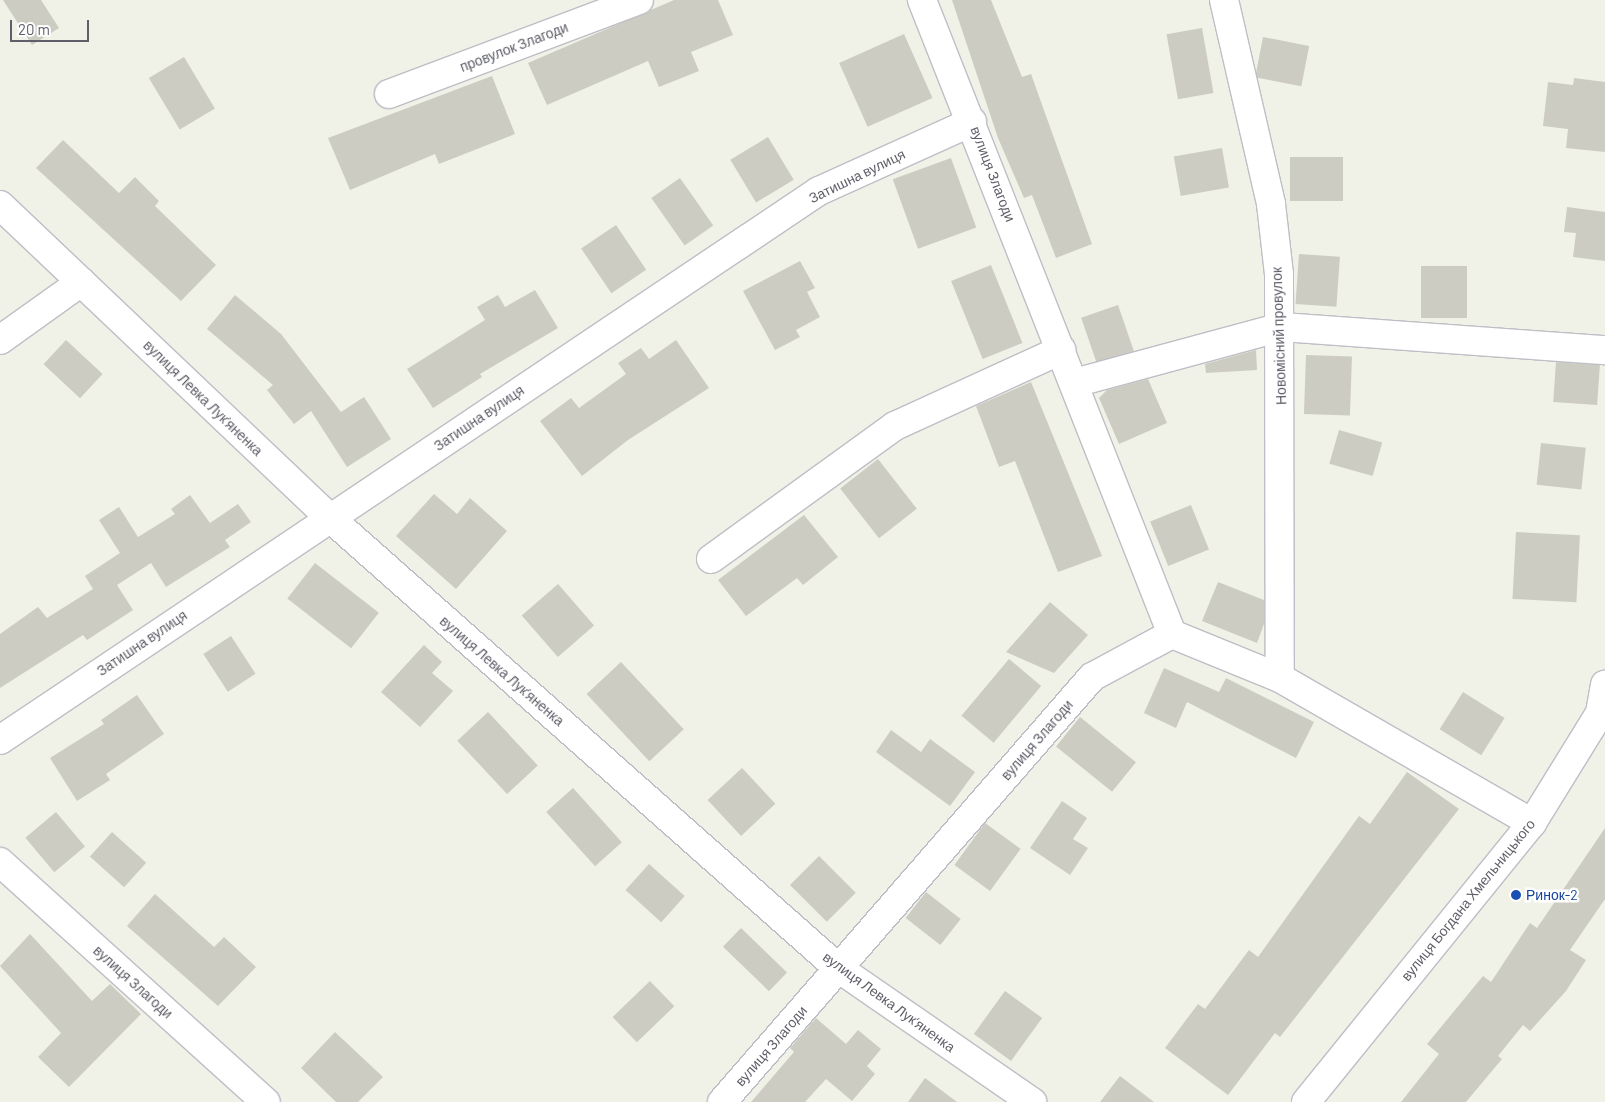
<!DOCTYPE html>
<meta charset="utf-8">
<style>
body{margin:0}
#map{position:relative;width:1605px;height:1102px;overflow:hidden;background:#f0f1e7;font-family:Barlow,sans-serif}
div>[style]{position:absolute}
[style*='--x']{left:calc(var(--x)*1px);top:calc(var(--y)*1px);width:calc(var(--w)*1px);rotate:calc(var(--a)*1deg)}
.building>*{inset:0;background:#ccccc3;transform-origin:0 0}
.roads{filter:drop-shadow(1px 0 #bebec6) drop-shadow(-1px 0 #bebec6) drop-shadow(0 1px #bebec6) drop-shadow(0 -1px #bebec6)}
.street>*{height:28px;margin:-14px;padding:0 14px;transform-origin:14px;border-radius:14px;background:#fff}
.secondary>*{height:28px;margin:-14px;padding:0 14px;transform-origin:14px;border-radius:14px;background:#fff}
.dots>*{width:14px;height:14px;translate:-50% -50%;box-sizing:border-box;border:2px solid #fff;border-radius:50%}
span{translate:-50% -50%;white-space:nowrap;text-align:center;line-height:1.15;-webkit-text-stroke:5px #fff;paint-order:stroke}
.street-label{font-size:14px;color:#5e5f68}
.transit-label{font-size:14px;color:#164399}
.left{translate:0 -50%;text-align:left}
.scale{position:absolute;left:10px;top:20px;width:79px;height:22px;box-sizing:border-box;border:2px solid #5e5f68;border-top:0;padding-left:6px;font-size:15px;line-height:18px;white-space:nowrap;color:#5e5f68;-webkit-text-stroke:4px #fff;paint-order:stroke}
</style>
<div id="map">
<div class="building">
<div style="clip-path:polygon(3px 0,41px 0,59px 28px,32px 45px)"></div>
<div style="clip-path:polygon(674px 0,718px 0,733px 35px,691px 52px,699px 71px,659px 87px,648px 61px,547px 105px,528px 63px)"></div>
<div style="clip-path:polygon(952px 0,991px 0,1022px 77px,1031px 74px,1092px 244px,1056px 258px,1032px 195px,1024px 198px,998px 138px)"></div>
<div style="left:1202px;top:28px;width:66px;height:36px;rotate:80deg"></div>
<div style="left:904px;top:34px;width:70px;height:71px;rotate:66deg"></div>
<div style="left:1263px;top:37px;width:47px;height:41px;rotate:11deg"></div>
<div style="left:184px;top:57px;width:60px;height:41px;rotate:59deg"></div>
<div style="clip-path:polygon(492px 76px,515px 134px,439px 164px,435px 154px,350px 190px,328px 138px)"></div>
<div style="clip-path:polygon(1574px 78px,1605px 82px,1605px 152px,1566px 148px,1568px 129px,1543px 126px,1548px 82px,1573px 85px)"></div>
<div style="left:768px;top:137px;width:50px;height:44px;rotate:59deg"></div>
<div style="clip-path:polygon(63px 140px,119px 193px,135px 177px,159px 201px,155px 206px,216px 265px,181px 301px,36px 168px)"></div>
<div style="left:1222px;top:148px;width:40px;height:49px;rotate:80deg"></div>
<div style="left:1343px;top:157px;width:44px;height:53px;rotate:90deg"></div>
<div style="left:951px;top:158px;width:74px;height:62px;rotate:70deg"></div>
<div style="left:680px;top:178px;width:58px;height:35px;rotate:55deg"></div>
<div style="clip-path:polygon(1567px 207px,1605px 212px,1605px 261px,1573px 257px,1576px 233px,1564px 232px)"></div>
<div style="left:616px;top:225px;width:54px;height:42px;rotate:56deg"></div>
<div style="left:1299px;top:254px;width:41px;height:50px;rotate:4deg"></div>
<div style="clip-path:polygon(800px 261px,815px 288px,807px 292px,820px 317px,796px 330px,800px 337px,775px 350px,743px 291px)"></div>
<div style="left:991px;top:265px;width:84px;height:43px;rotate:68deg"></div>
<div style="left:1421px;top:266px;width:46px;height:52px"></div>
<div style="clip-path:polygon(535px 290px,558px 328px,480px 374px,482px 377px,433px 408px,407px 369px,485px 320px,477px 307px,498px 295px,505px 307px)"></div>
<div style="clip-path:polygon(235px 295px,281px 334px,341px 412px,364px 397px,391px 439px,347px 467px,311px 411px,294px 424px,267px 390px,273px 385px,207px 329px)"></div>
<div style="left:1118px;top:305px;width:49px;height:39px;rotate:71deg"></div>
<div style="left:66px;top:340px;width:50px;height:33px;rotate:43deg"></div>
<div style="clip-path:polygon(676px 340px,709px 388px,628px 440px,582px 476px,540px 421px,571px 398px,579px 408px,626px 374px,618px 363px,641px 348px,649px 359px)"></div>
<div style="clip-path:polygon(1256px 350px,1257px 370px,1206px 373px,1205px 364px)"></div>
<div style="left:1306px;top:355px;width:46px;height:59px;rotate:2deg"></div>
<div style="left:1556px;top:362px;width:44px;height:40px;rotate:4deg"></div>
<div style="clip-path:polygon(1148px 379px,1167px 423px,1119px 444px,1099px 398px,1107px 390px)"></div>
<div style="clip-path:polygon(1031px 382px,1102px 556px,1058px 572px,1015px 461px,999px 467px,976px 406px)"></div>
<div style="left:1339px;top:430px;width:45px;height:35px;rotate:16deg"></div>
<div style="left:1541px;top:443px;width:45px;height:42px;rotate:6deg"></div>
<div style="left:878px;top:459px;width:63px;height:48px;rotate:52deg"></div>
<div style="clip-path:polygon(434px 494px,457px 514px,470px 498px,507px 531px,456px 589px,396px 536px)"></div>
<div style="clip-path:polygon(190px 495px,210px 523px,238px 504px,251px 522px,225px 540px,230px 547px,166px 587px,151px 563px,117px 585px,133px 610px,87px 640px,83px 635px,0 688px,0 634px,38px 607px,47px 618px,93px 589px,85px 576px,120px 553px,99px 520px,119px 507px,138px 537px,175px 514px,171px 509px)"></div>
<div style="left:1191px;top:505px;width:48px;height:44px;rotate:68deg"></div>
<div style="clip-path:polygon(804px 515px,838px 557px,803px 585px,797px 578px,746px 616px,718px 580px)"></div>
<div style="left:1516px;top:532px;width:64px;height:67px;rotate:3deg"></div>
<div style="left:315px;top:563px;width:81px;height:45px;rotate:38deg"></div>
<div style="clip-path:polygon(1218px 582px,1264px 600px,1264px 624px,1257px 643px,1202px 621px)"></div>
<div style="left:558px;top:584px;width:55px;height:48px;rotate:49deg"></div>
<div style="clip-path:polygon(1050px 602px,1088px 635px,1054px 673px,1006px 652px)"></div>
<div style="left:231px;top:636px;width:45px;height:33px;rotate:57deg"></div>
<div style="clip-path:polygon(424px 645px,442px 662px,432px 673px,453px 691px,420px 727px,381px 692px)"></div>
<div style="left:1009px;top:659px;width:42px;height:74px;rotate:40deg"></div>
<div style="left:621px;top:662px;width:92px;height:47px;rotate:47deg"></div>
<div style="clip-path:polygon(1164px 668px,1219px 692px,1226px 678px,1314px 722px,1296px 758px,1187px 702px,1176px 728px,1144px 713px)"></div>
<div style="left:1463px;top:692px;width:49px;height:44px;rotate:32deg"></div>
<div style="clip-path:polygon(137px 695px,164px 734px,106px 774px,110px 780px,77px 801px,50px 758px,104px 724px,101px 720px)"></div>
<div style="left:488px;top:712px;width:73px;height:42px;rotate:47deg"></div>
<div style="left:1080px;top:717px;width:72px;height:38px;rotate:39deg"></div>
<div style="clip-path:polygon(891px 730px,921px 752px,930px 739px,975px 772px,950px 806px,876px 752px)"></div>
<div style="left:742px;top:768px;width:49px;height:47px;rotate:47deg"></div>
<div style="clip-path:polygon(1407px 772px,1459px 809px,1280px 1037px,1275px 1033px,1228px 1095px,1165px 1048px,1198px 1004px,1205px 1009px,1249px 950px,1258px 957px,1359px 816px,1370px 824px)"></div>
<div style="left:573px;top:788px;width:73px;height:36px;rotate:48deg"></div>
<div style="clip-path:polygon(1062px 801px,1087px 818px,1073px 839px,1088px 848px,1070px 875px,1030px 848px)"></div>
<div style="left:56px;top:812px;width:45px;height:40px;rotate:50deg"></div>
<div style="left:985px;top:823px;width:44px;height:52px;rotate:36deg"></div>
<div style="clip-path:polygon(1605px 828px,1605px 899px,1570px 950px,1586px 960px,1566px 991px,1530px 1031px,1523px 1025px,1498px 1056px,1502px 1059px,1466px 1102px,1401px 1102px,1439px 1054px,1427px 1044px,1483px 976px,1491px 982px,1530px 923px,1537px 928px)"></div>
<div style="left:112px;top:832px;width:46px;height:33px;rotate:42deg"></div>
<div style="left:819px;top:856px;width:52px;height:41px;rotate:45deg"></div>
<div style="left:649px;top:864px;width:48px;height:35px;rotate:42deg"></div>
<div style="left:926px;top:892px;width:44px;height:33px;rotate:38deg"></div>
<div style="clip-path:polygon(155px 894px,214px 947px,224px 937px,256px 967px,218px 1006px,127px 926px)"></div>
<div style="left:741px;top:928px;width:64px;height:26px;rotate:44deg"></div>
<div style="clip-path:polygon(30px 934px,92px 1001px,110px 984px,141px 1014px,69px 1087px,38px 1057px,61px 1033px,0 966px)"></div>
<div style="left:650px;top:981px;width:35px;height:52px;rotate:46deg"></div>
<div style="left:1005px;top:991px;width:46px;height:53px;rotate:36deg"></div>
<div style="clip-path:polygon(816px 1018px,846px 1044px,858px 1030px,881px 1049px,867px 1066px,875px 1074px,852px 1101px,826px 1079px,805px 1102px,751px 1102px,794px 1052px,790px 1048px)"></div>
<div style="clip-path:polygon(335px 1032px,383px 1077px,358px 1102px,336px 1102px,301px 1068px)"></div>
<div style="clip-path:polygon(1120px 1076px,1154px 1102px,1100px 1102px)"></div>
<div style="clip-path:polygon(925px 1078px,957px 1102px,908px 1102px)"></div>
</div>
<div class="roads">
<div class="street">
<div style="--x:1224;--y:0;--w:209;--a:77"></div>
<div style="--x:1271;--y:204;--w:70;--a:83.5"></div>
<div style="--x:1279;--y:274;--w:404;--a:89.9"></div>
<div style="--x:389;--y:94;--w:267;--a:-20.6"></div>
<div style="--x:0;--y:205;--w:453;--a:43.5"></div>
<div style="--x:329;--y:517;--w:680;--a:41.54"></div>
<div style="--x:838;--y:968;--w:236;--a:34.6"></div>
<div style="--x:0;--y:340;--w:100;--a:-35.6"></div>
<div style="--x:1074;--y:383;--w:215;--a:-15.1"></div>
<div style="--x:1282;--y:327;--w:324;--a:4.1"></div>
<div style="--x:711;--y:559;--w:227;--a:-35.9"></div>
<div style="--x:895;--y:426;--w:183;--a:-24.6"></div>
<div style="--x:1172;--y:634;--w:117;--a:22.2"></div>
<div style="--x:1280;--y:678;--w:291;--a:29.9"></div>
<div style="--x:0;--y:740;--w:986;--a:-33.84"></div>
<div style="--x:819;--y:191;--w:168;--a:-24.3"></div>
<div style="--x:0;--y:862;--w:358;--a:42.1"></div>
<div style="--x:722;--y:1102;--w:563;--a:-48.96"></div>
<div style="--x:1092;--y:677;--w:91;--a:-28.3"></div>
<div style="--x:1172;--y:634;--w:682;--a:-111.52"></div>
</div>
<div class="secondary">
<div style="--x:1306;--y:1102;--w:359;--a:-51"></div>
<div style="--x:1532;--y:823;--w:129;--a:-58.3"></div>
<div style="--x:1600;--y:713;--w:29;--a:-80"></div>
</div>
</div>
<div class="dots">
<div style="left:1516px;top:895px;background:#1a4fb4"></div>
</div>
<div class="street-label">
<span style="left:514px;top:47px;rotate:-21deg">провулок Злагоди</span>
<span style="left:993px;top:174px;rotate:69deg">вулиця Злагоди</span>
<span style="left:857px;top:176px;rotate:-26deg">Затишна вулиця</span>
<span style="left:1279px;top:336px;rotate:-92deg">Новомісний провулок</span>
<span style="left:203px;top:398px;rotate:44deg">вулиця Левка Лукʼяненка</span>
<span style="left:479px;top:418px;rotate:-34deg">Затишна вулиця</span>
<span style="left:142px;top:643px;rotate:-34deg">Затишна вулиця</span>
<span style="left:502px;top:671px;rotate:41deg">вулиця Левка Лукʼяненка</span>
<span style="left:1037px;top:740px;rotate:-49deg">вулиця Злагоди</span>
<span style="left:1468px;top:900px;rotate:-51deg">вулиця Богдана Хмельницького</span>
<span style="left:133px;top:982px;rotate:42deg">вулиця Злагоди</span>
<span style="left:889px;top:1002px;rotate:36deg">вулиця Левка Лукʼяненка</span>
<span style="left:771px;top:1046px;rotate:-49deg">вулиця Злагоди</span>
</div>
<div class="transit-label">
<span class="left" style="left:1526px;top:895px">Ринок-2</span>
</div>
<div class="scale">20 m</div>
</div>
